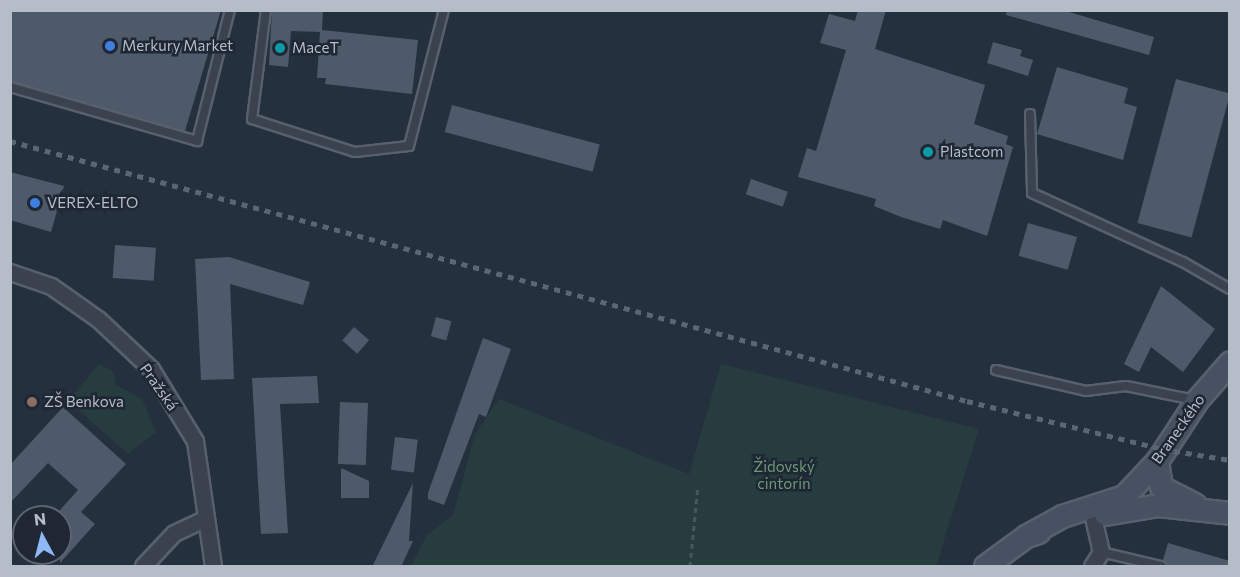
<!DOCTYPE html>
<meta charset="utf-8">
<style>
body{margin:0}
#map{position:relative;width:1240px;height:577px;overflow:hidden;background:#25303e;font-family:Commissioner,sans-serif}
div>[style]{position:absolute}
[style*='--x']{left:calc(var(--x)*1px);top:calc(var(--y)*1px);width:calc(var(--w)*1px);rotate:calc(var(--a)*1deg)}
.green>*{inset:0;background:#273c3f}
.building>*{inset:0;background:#4e5a69;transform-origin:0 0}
.path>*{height:3px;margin-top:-1.5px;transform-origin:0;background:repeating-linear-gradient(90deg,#45595c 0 4.5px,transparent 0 9px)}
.roads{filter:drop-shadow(2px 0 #57606c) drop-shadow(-2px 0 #57606c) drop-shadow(0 2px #57606c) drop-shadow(0 -2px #57606c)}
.lane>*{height:8px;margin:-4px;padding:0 4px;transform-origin:4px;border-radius:4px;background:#39424e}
.street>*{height:15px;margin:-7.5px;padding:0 7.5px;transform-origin:7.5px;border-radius:7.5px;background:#39424e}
.secondary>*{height:21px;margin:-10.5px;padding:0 10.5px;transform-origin:10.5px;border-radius:10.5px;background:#475161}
.rail>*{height:4.5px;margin-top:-2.25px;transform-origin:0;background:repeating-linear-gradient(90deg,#5b6674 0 6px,transparent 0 12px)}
.dots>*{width:16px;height:16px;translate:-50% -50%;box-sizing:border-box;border:3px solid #1e2733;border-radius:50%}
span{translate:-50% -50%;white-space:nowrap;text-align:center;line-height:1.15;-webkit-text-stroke:5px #1e2733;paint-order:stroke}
.poi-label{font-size:15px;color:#b5bdc9}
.left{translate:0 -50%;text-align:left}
.street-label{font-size:15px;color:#b5bdc9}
.park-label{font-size:15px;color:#6d9976}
.frame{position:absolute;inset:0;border:12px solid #b5bdc9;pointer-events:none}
.north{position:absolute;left:12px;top:505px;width:60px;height:60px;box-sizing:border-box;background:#1e2733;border:2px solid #5a636f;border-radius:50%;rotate:353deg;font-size:16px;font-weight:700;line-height:24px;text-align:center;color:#b5bdc9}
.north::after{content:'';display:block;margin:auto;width:21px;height:27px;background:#8fb8f4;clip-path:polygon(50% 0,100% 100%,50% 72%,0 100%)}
</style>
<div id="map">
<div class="green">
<div style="clip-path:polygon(99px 364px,113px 371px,116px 385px,142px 399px,156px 432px,128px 454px,72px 404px,73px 395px)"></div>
<div style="clip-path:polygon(721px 364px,979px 429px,936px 566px,411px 566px,427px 535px,453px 515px,475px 434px,499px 399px,689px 474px)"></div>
</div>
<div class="building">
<div style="clip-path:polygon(10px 10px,221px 10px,185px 131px,10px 81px)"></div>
<div style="clip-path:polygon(272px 10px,323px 10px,322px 30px,418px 40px,412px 94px,325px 84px,326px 78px,317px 78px,320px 32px,291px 31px,288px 67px,269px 65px)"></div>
<div style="clip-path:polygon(858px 10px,886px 10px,875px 49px,985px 85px,974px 124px,1008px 136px,1006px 144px,1013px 147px,987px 236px,943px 220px,940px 229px,901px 217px,874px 206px,876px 199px,798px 177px,807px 148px,816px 151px,846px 50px,820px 43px,829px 14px,855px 21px)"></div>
<div style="clip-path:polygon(1007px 10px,1062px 10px,1154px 37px,1149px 55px,1006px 15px)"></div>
<div style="clip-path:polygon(993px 42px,1022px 50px,1020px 56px,1033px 60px,1028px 76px,987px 63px)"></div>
<div style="clip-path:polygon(1057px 67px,1128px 88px,1124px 103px,1137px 107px,1123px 160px,1037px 134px)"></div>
<div style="left:1176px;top:79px;width:56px;height:149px;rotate:15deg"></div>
<div style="left:452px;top:105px;width:153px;height:28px;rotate:15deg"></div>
<div style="clip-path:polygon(10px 172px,64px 186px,51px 232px,10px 220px)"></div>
<div style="left:751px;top:179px;width:39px;height:16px;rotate:19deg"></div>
<div style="left:1028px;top:223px;width:51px;height:34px;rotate:16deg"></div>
<div style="left:115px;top:245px;width:41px;height:33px;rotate:4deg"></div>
<div style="clip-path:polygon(229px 257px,310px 282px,303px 305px,230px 284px,234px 379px,201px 380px,195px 259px)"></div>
<div style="clip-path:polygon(1161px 286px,1215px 329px,1183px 372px,1151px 347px,1139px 372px,1124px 364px)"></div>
<div style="left:436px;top:317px;width:16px;height:20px;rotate:15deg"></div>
<div style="left:354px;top:327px;width:20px;height:18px;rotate:41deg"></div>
<div style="clip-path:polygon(483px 338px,511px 349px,486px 417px,479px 414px,444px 505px,428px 499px,428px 493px)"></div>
<div style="clip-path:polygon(317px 376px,319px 403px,280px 404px,288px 533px,261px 534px,252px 378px)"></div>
<div style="left:340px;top:402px;width:28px;height:62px;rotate:2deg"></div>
<div style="clip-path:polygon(63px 407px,126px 464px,81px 512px,95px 524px,60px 563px,60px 510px,78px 490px,48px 463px,10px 503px,10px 465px)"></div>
<div style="left:395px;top:437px;width:23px;height:33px;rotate:7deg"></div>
<div style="clip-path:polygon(341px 468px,369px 481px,369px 498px,341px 498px)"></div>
<div style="clip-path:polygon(413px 483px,409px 541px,413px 541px,401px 567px,372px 567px)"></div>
<div style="clip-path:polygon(1168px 543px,1230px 561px,1230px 567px,1167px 567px,1163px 560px)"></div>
</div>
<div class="path">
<div style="--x:690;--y:566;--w:81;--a:-84.4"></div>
</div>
<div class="roads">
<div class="lane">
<div style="--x:266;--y:10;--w:110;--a:97.3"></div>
<div style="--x:252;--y:119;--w:108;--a:17.8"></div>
<div style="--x:355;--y:152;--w:54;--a:-6.3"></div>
<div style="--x:409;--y:146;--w:140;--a:-75.6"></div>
<div style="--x:10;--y:87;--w:195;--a:16.1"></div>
<div style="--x:197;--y:141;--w:135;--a:-75.9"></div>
<div style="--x:1030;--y:114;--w:79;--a:88.5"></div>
<div style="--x:1032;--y:193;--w:166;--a:24.6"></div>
<div style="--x:1183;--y:262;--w:54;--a:29.9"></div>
<div style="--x:996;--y:370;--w:92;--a:13.1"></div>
<div style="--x:1086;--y:391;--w:40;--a:-7.1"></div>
<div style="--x:1126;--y:386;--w:70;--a:11.5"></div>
<div style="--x:1101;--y:552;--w:62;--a:13.1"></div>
</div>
<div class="street">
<div style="--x:10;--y:272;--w:43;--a:18.9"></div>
<div style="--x:51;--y:286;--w:57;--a:35.1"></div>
<div style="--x:98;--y:319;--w:73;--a:43.3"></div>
<div style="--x:151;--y:369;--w:84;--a:58.6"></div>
<div style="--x:195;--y:441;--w:126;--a:81.8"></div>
<div style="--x:143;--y:566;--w:45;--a:-46.8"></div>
<div style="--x:174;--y:533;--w:35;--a:-25"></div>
<div style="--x:1092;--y:566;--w:17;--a:-57"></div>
<div style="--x:1101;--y:552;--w:36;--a:-103"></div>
</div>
<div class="secondary">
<div style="--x:1157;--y:461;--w:26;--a:81"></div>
<div style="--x:1161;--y:487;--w:38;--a:27"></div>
<div style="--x:1105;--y:514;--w:54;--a:-9.6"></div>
<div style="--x:1158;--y:505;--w:72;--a:6.3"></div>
<div style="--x:1026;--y:536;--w:41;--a:-29.1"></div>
<div style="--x:1062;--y:516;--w:65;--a:-17.9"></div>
<div style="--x:1124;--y:496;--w:48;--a:-46.7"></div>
<div style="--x:1157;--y:461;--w:73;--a:-56.7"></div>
<div style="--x:1197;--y:400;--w:50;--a:-49"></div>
<div style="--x:985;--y:566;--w:51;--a:-36.2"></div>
<div style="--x:1026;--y:536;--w:13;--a:-18"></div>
</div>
</div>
<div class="rail">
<div style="--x:10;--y:141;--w:992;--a:15.2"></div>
<div style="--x:967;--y:401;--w:201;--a:13.8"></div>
<div style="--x:1162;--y:449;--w:69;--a:9.2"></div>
</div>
<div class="dots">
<div style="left:110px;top:46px;background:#3f7fe0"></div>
<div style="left:280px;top:48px;background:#0f9aa8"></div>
<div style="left:928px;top:152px;background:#0f9aa8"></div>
<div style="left:35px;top:203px;background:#3f7fe0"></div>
<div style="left:32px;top:402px;background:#8d6e63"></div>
</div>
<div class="poi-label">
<span class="left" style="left:122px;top:46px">Merkury Market</span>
<span class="left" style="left:292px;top:48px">MaceT</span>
<span class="left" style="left:940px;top:152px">Plastcom</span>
<span class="left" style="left:47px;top:203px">VEREX-ELTO</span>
<span class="left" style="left:44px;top:402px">ZŠ Benkova</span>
</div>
<div class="street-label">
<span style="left:159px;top:387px;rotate:55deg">Pražská</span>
<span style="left:1178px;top:429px;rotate:-55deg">Braneckého</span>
</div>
<div class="park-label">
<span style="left:784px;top:475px">Židovský<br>cintorín</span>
</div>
<div class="frame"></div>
<div class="north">N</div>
</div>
